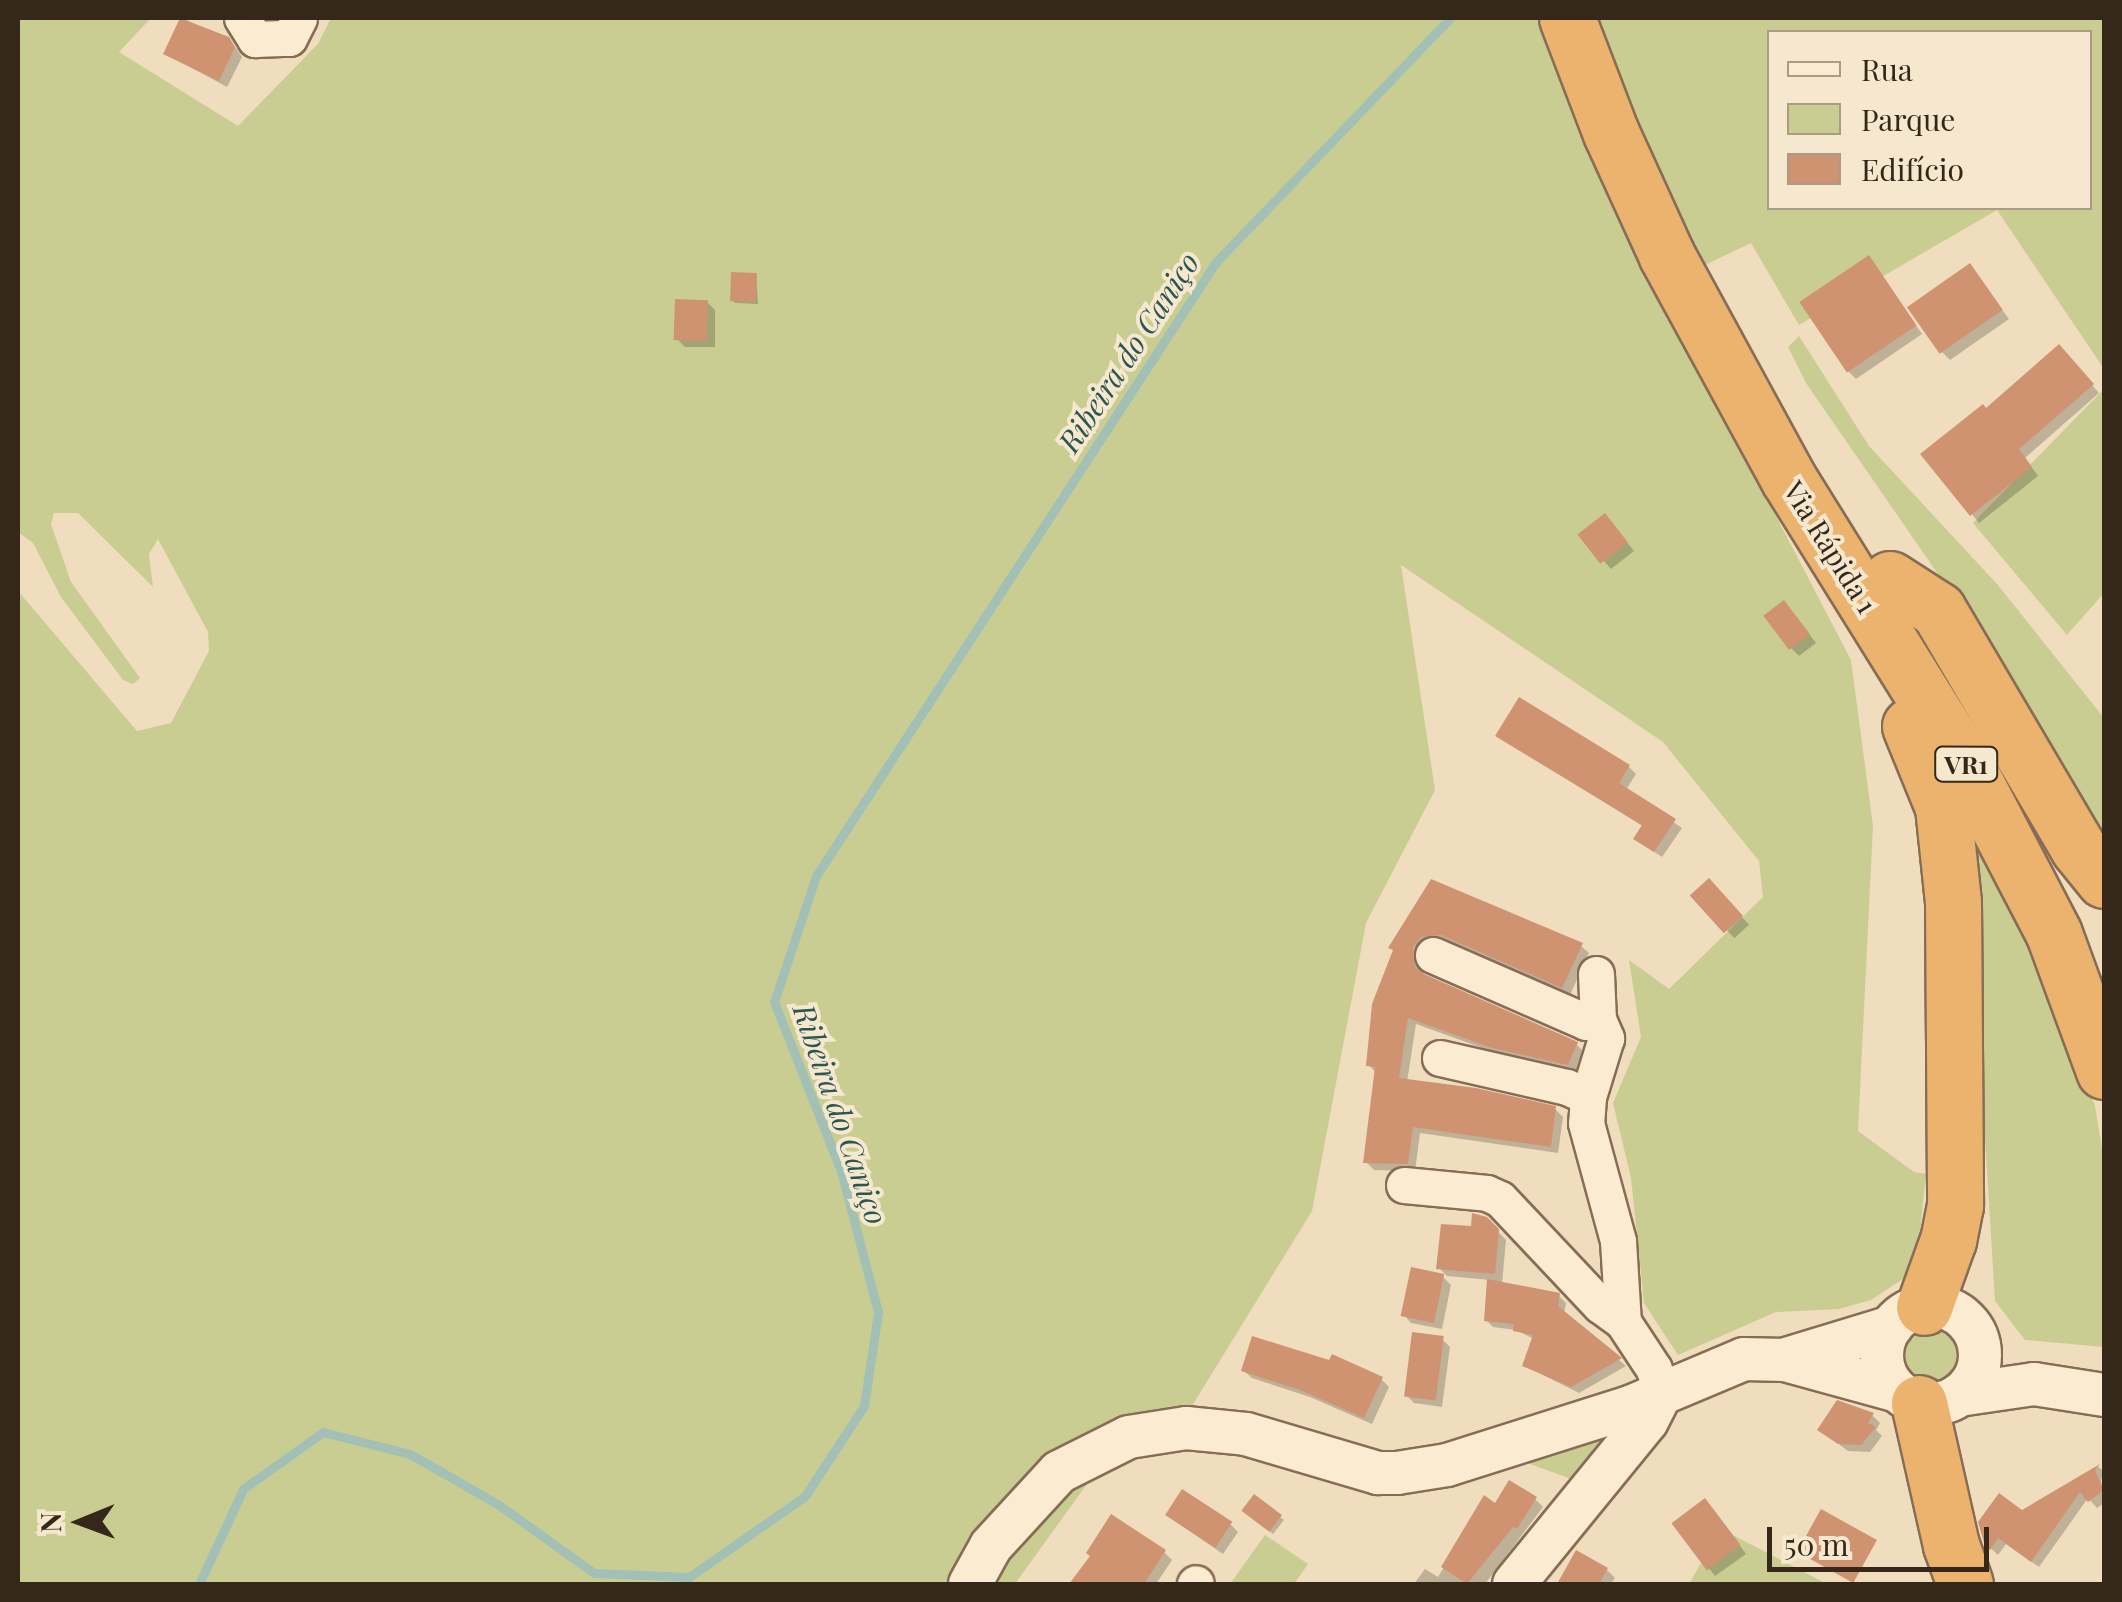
<!DOCTYPE html>
<meta charset="utf-8">
<style>
body{margin:0}
#map{position:relative;width:2122px;height:1602px;overflow:hidden;background:#efddbe;font-family:"Playfair Display",serif}
div>[style]{position:absolute}
[style*='--x']{left:calc(var(--x)*1px);top:calc(var(--y)*1px);width:calc(var(--w)*1px);rotate:calc(var(--a)*1deg)}
.green>*{inset:0;background:#cacd92}
.round{border-radius:50%}
.shadow>*{inset:0;background:#0003;transform-origin:0 0}
.stream>*{height:9px;margin:-4.5px;padding:0 4.5px;transform-origin:4.5px;border-radius:4.5px;background:#a2c0b5}
.building>*{inset:0;background:#cf9372;transform-origin:0 0}
.roads{filter:drop-shadow(2px 0 #886d56) drop-shadow(-2px 0 #886d56) drop-shadow(0 2px #886d56) drop-shadow(0 -2px #886d56)}
.minor>*{height:35px;margin:-17.5px;padding:0 17.5px;transform-origin:17.5px;border-radius:17.5px;background:#faebd1}
.tertiary>*{height:42px;margin:-21px;padding:0 21px;transform-origin:21px;border-radius:21px;background:#faebd1}
.tertiary>.ring{margin:-21px;padding:0;box-sizing:content-box;background:none;border:42px solid #faebd1;border-radius:50%}
.trunk>*{height:55px;margin:-27.5px;padding:0 27.5px;transform-origin:27.5px;border-radius:27.5px;background:#ebb36e}
span{translate:-50% -50%;white-space:nowrap;text-align:center;line-height:1.15;-webkit-text-stroke:8px #f6e8ce;paint-order:stroke}
.shield-label span{padding:2px 8px;background:#f6e8ce;border:2px solid;border-radius:8px;-webkit-text-stroke-width:0}
.shield-label{font-size:25px;color:#36271b;font-weight:700}
.street-label{font-size:28px;color:#36271b}
.water-label{font-size:30px;color:#2a5751;font-style:italic}
.frame{position:absolute;inset:0;border:20px solid #36271b;pointer-events:none}
.legend{position:absolute;left:1767px;top:30px;width:325px;height:180px;box-sizing:border-box;background:#f6e8ce;border:2px solid #a99b86;margin:0;padding:12px 18px;list-style:none;font-size:30px;color:#36271b}
.legend li{display:flex;align-items:center;gap:20px;height:50px}
.legend b{width:50px;border:2px solid #a99b86}
.north{position:absolute;left:30px;top:1472px;width:100px;height:100px;-webkit-text-stroke:8px #f6e8ce;paint-order:stroke;rotate:269deg;font-size:28px;font-weight:700;line-height:40px;text-align:center;color:#36271b}
.north::after{content:'';display:block;margin:auto;width:35px;height:45px;background:#36271b;clip-path:polygon(50% 0,100% 100%,50% 72%,0 100%)}
.scale{position:absolute;left:1767px;top:1527px;width:222px;height:45px;box-sizing:border-box;border:5px solid #36271b;border-top:0;padding-left:12px;font-size:30px;line-height:35px;white-space:nowrap;color:#36271b;-webkit-text-stroke:8px #f6e8ce;paint-order:stroke}
</style>
<div id="map">
<div class="green">
<div style="clip-path:polygon(evenodd,18px 18px,151px 18px,119px 52px,238px 126px,318px 44px,331px 18px,2104px 18px,2104px 369px,1997px 210px,1799px 325px,1751px 243px,1657px 288px,1851px 660px,1873px 826px,1858px 1131px,1914px 1172px,1926px 1174px,1918px 1252px,1909px 1275px,1871px 1300px,1839px 1309px,1776px 1312px,1678px 1355px,1644px 1303px,1631px 1178px,1613px 1103px,1641px 1037px,1629px 960px,1669px 989px,1763px 897px,1759px 861px,1663px 742px,1401px 565px,1435px 790px,1366px 923px,1312px 1211px,1179px 1427px,1115px 1445px,1015px 1584px,18px 1584px,18px 591px,137px 731px,171px 723px,209px 651px,208px 632px,158px 539px,149px 554px,153px 587px,78px 513px,54px 513px,51px 524px,71px 582px,140px 678px,133px 684px,123px 680px,61px 597px,33px 543px,18px 532px,18px 18px,1770px 32px,2090px 32px,2090px 208px,1770px 208px,1770px 32px)"></div>
<div style="clip-path:polygon(1799px 336px,1869px 446px,1997px 584px,2104px 718px,2104px 834px,1958px 603px,1806px 383px,1788px 347px)"></div>
<div style="clip-path:polygon(2104px 389px,2104px 593px,2067px 635px,1973px 523px)"></div>
<div style="clip-path:polygon(1964px 794px,2016px 893px,2095px 1106px,2104px 1162px,2104px 1347px,2025px 1340px,1995px 1301px)"></div>
<div class="round" style="left:1904px;top:1330px;width:54px;height:54px"></div>
<div style="clip-path:polygon(1606px 1438px,1574px 1480px,1522px 1461px)"></div>
<div style="clip-path:polygon(1721px 1529px,1827px 1584px,1689px 1584px)"></div>
<div style="clip-path:polygon(1265px 1535px,1308px 1564px,1294px 1584px,1230px 1584px)"></div>
</div>
<div class="shadow">
<div style="clip-path:polygon(183px 18px,236px 48px,242px 57px,227px 87px,166px 54px)"></div>
<div style="clip-path:polygon(1869px 258px,1922px 334px,1856px 379px,1848px 371px)"></div>
<div style="clip-path:polygon(1970px 266px,2009px 319px,1950px 360px,1942px 352px)"></div>
<div style="clip-path:polygon(756px 275px,758px 304px,735px 303px,732px 300px)"></div>
<div style="clip-path:polygon(707px 302px,715px 310px,715px 347px,685px 347px,677px 339px)"></div>
<div style="clip-path:polygon(2066px 355px,2099px 393px,2025px 458px,2038px 476px,1979px 523px,1924px 454px)"></div>
<div style="clip-path:polygon(1612px 524px,1634px 551px,1611px 569px,1581px 535px)"></div>
<div style="clip-path:polygon(1791px 611px,1816px 643px,1799px 656px,1791px 648px)"></div>
<div style="clip-path:polygon(1498px 736px,1629px 767px,1636px 774px,1626px 790px,1682px 828px,1662px 857px,1644px 845px,1644px 827px)"></div>
<div style="clip-path:polygon(1432px 882px,1581px 946px,1589px 953px,1570px 995px,1451px 942px,1427px 946px,1418px 966px,1426px 978px,1576px 1044px,1584px 1052px,1576px 1072px,1502px 1055px,1416px 1024px,1407px 1082px,1555px 1109px,1563px 1117px,1558px 1153px,1420px 1133px,1415px 1171px,1374px 1170px,1366px 1162px,1377px 1074px,1369px 1065px)"></div>
<div style="left:1708px;top:882px;width:59px;height:20px;rotate:46deg"></div>
<div style="clip-path:polygon(1486px 1219px,1506px 1240px,1502px 1284px,1559px 1296px,1566px 1303px,1564px 1314px,1626px 1366px,1579px 1393px,1525px 1366px,1534px 1339px,1516px 1330px,1493px 1327px,1486px 1320px,1490px 1280px,1447px 1276px,1439px 1268px)"></div>
<div style="clip-path:polygon(1443px 1277px,1451px 1285px,1442px 1329px,1411px 1323px,1404px 1315px)"></div>
<div style="clip-path:polygon(1442px 1339px,1450px 1347px,1442px 1407px,1414px 1403px,1406px 1395px)"></div>
<div style="clip-path:polygon(1244px 1371px,1381px 1379px,1389px 1387px,1372px 1424px,1310px 1397px,1252px 1378px)"></div>
<div style="clip-path:polygon(1872px 1415px,1880px 1423px,1876px 1430px,1882px 1436px,1870px 1452px,1848px 1451px,1820px 1430px)"></div>
<div style="clip-path:polygon(2099px 1467px,2104px 1472px,2101px 1480px,2104px 1503px,2097px 1508px,2088px 1498px,2039px 1567px,2006px 1544px,1998px 1555px,1987px 1545px,2022px 1513px)"></div>
<div style="clip-path:polygon(1485px 1499px,1496px 1506px,1535px 1499px,1543px 1507px,1485px 1584px,1414px 1584px,1425px 1569px,1438px 1577px)"></div>
<div style="clip-path:polygon(1713px 1509px,1746px 1554px,1715px 1576px,1674px 1524px)"></div>
<div style="clip-path:polygon(1244px 1511px,1280px 1517px,1284px 1520px,1273px 1534px)"></div>
<div style="clip-path:polygon(1176px 1522px,1230px 1524px,1238px 1532px,1223px 1554px)"></div>
<div style="clip-path:polygon(1164px 1552px,1172px 1560px,1156px 1584px,1072px 1584px,1093px 1557px)"></div>
<div style="clip-path:polygon(1607px 1570px,1615px 1578px,1611px 1584px,1567px 1584px,1563px 1580px)"></div>
</div>
<div class="stream">
<div style="--x:199;--y:1584;--w:105;--a:-65.1"></div>
<div style="--x:243;--y:1489;--w:98;--a:-35.5"></div>
<div style="--x:323;--y:1432;--w:90;--a:14.2"></div>
<div style="--x:410;--y:1454;--w:103;--a:29.8"></div>
<div style="--x:499;--y:1505;--w:117;--a:35.6"></div>
<div style="--x:594;--y:1573;--w:95;--a:2.4"></div>
<div style="--x:689;--y:1577;--w:141;--a:-34.9"></div>
<div style="--x:805;--y:1496;--w:108;--a:-56.8"></div>
<div style="--x:864;--y:1406;--w:95;--a:-81.5"></div>
<div style="--x:878;--y:1312;--w:146;--a:-104.7"></div>
<div style="--x:841;--y:1171;--w:182;--a:-111.6"></div>
<div style="--x:774;--y:1002;--w:133;--a:-71.6"></div>
<div style="--x:816;--y:876;--w:733;--a:-56.92"></div>
<div style="--x:1216;--y:262;--w:338;--a:-46.2"></div>
</div>
<div class="building">
<div style="clip-path:polygon(180px 18px,229px 37px,235px 47px,219px 81px,163px 54px)"></div>
<div style="left:1869px;top:255px;width:85px;height:84px;rotate:56deg"></div>
<div style="left:1970px;top:263px;width:57px;height:77px;rotate:55deg"></div>
<div style="left:731px;top:272px;width:26px;height:29px;rotate:2deg"></div>
<div style="left:675px;top:299px;width:33px;height:41px;rotate:2deg"></div>
<div style="clip-path:polygon(2059px 344px,2094px 384px,2019px 449px,2032px 467px,1970px 516px,1920px 454px,1983px 404px,1986px 408px)"></div>
<div style="left:1605px;top:513px;width:37px;height:35px;rotate:52deg"></div>
<div style="left:1784px;top:600px;width:43px;height:26px;rotate:53deg"></div>
<div style="clip-path:polygon(1519px 697px,1630px 765px,1619px 783px,1676px 819px,1654px 852px,1633px 839px,1642px 825px,1495px 736px)"></div>
<div style="left:1709px;top:878px;width:51px;height:26px;rotate:48deg"></div>
<div style="clip-path:polygon(1431px 879px,1583px 943px,1562px 988px,1441px 935px,1421px 937px,1413px 947px,1415px 967px,1424px 974px,1578px 1042px,1568px 1065px,1492px 1048px,1408px 1018px,1399px 1078px,1476px 1088px,1556px 1106px,1551px 1147px,1413px 1127px,1408px 1164px,1363px 1163px,1375px 1067px,1366px 1066px,1372px 1004px,1393px 950px,1388px 948px)"></div>
<div style="clip-path:polygon(1472px 1213px,1487px 1217px,1499px 1229px,1495px 1274px,1436px 1269px,1441px 1224px,1471px 1226px)"></div>
<div style="left:1411px;top:1267px;width:34px;height:50px;rotate:12deg"></div>
<div style="clip-path:polygon(1487px 1279px,1560px 1293px,1558px 1306px,1622px 1358px,1571px 1387px,1522px 1366px,1533px 1335px,1513px 1331px,1514px 1324px,1484px 1321px)"></div>
<div style="left:1412px;top:1332px;width:32px;height:65px;rotate:7deg"></div>
<div style="clip-path:polygon(1252px 1336px,1329px 1360px,1332px 1354px,1383px 1377px,1364px 1418px,1300px 1390px,1241px 1371px)"></div>
<div style="clip-path:polygon(1837px 1400px,1874px 1413px,1868px 1423px,1876px 1427px,1861px 1445px,1838px 1444px,1817px 1430px)"></div>
<div style="clip-path:polygon(2100px 1464px,2095px 1471px,2104px 1490px,2088px 1502px,2080px 1492px,2031px 1562px,1998px 1538px,1990px 1550px,1985px 1546px,1978px 1522px,1999px 1493px,2022px 1510px)"></div>
<div style="clip-path:polygon(1509px 1480px,1537px 1497px,1517px 1529px,1513px 1527px,1467px 1584px,1441px 1567px,1484px 1495px,1495px 1503px)"></div>
<div style="left:1182px;top:1489px;width:60px;height:31px;rotate:33deg"></div>
<div style="left:1254px;top:1494px;width:35px;height:21px;rotate:37deg"></div>
<div style="left:1705px;top:1498px;width:59px;height:42px;rotate:53deg"></div>
<div style="left:1821px;top:1509px;width:64px;height:49px;rotate:29deg"></div>
<div style="clip-path:polygon(1111px 1514px,1166px 1550px,1144px 1584px,1069px 1584px,1090px 1556px,1086px 1553px)"></div>
<div style="clip-path:polygon(1576px 1550px,1608px 1568px,1599px 1584px,1557px 1584px)"></div>
</div>
<div class="roads">
<div class="minor">
<div style="--x:242;--y:18;--w:25;--a:58"></div>
<div style="--x:255;--y:39;--w:34;--a:-2"></div>
<div style="--x:289;--y:38;--w:22;--a:-63"></div>
<div style="--x:1433;--y:955;--w:167;--a:23.6"></div>
<div style="--x:1586;--y:1022;--w:12;--a:-14"></div>
<div style="--x:1596;--y:974;--w:45;--a:87.5"></div>
<div style="--x:1598;--y:1019;--w:21;--a:67"></div>
<div style="--x:1606;--y:1038;--w:62;--a:107"></div>
<div style="--x:1588;--y:1097;--w:26;--a:94"></div>
<div style="--x:1586;--y:1123;--w:122;--a:74.8"></div>
<div style="--x:1618;--y:1241;--w:81;--a:86.5"></div>
<div style="--x:1440;--y:1058;--w:130;--a:12.9"></div>
<div style="--x:1567;--y:1087;--w:23;--a:25"></div>
<div style="--x:1404;--y:1185;--w:83;--a:5.5"></div>
<div style="--x:1487;--y:1193;--w:14;--a:25"></div>
<div style="--x:1500;--y:1199;--w:146;--a:46.7"></div>
<div style="--x:1600;--y:1305;--w:29;--a:36"></div>
<div style="--x:1623;--y:1322;--w:56;--a:56.6"></div>
<div style="--x:1654;--y:1369;--w:26;--a:74"></div>
<div style="--x:1195;--y:1584;--w:1;--a:-45"></div>
</div>
<div class="tertiary">
<div class="ring" style="left:1882px;top:1306px;width:56px;height:56px"></div>
<div style="--x:1786;--y:1359;--w:110;--a:-16.9"></div>
<div style="--x:1959;--y:1395;--w:76;--a:-8.3"></div>
<div style="--x:2034;--y:1384;--w:71;--a:8.9"></div>
<div style="--x:970;--y:1584;--w:43;--a:-61.1"></div>
<div style="--x:991;--y:1546;--w:100;--a:-47.4"></div>
<div style="--x:1059;--y:1472;--w:78;--a:-26.6"></div>
<div style="--x:1129;--y:1437;--w:58;--a:-9"></div>
<div style="--x:1186;--y:1428;--w:60;--a:5.7"></div>
<div style="--x:1246;--y:1434;--w:138;--a:16.5"></div>
<div style="--x:1378;--y:1473;--w:19;--a:0"></div>
<div style="--x:1397;--y:1473;--w:51;--a:-9.1"></div>
<div style="--x:1447;--y:1465;--w:192;--a:-17.6"></div>
<div style="--x:1630;--y:1407;--w:124;--a:-22.8"></div>
<div style="--x:1744;--y:1359;--w:41;--a:1.4"></div>
<div style="--x:1785;--y:1360;--w:117;--a:15.3"></div>
<div style="--x:1514;--y:1584;--w:210;--a:-50.8"></div>
<div style="--x:1647;--y:1421;--w:30;--a:-63"></div>
</div>
<div class="trunk">
<div style="--x:1567;--y:18;--w:123;--a:69.1"></div>
<div style="--x:1611;--y:133;--w:135;--a:65.5"></div>
<div style="--x:1667;--y:256;--w:253;--a:61.4"></div>
<div style="--x:1788;--y:478;--w:329;--a:58.1"></div>
<div style="--x:1962;--y:757;--w:199;--a:62.5"></div>
<div style="--x:2054;--y:934;--w:146;--a:69.9"></div>
<div style="--x:1890;--y:579;--w:57;--a:32.9"></div>
<div style="--x:1938;--y:610;--w:276;--a:59.5"></div>
<div style="--x:2078;--y:848;--w:41;--a:50.9"></div>
<div style="--x:1910;--y:726;--w:87;--a:67.8"></div>
<div style="--x:1943;--y:807;--w:96;--a:84"></div>
<div style="--x:1953;--y:902;--w:303;--a:89.6"></div>
<div style="--x:1955;--y:1205;--w:36;--a:101"></div>
<div style="--x:1948;--y:1240;--w:71;--a:109.7"></div>
<div style="--x:1919;--y:1403;--w:146;--a:77.3"></div>
<div style="--x:1951;--y:1545;--w:41;--a:70.3"></div>
</div>
</div>
<div class="shield-label">
<span style="left:1966px;top:764px">VR1</span>
</div>
<div class="street-label">
<span style="left:1831px;top:547px;rotate:58deg">Via Rápida 1</span>
</div>
<div class="water-label">
<span style="left:1128px;top:352px;rotate:-57deg">Ribeira do Caniço</span>
<span style="left:841px;top:1114px;rotate:71deg">Ribeira do Caniço</span>
</div>
<div class="frame"></div>
<ul class="legend">
<li><b style="height:12px;background:#faebd1"></b>Rua</li>
<li><b style="height:28px;background:#cacd92"></b>Parque</li>
<li><b style="height:28px;background:#cf9372"></b>Edifício</li>
</ul>
<div class="north">N</div>
<div class="scale">50 m</div>
</div>
